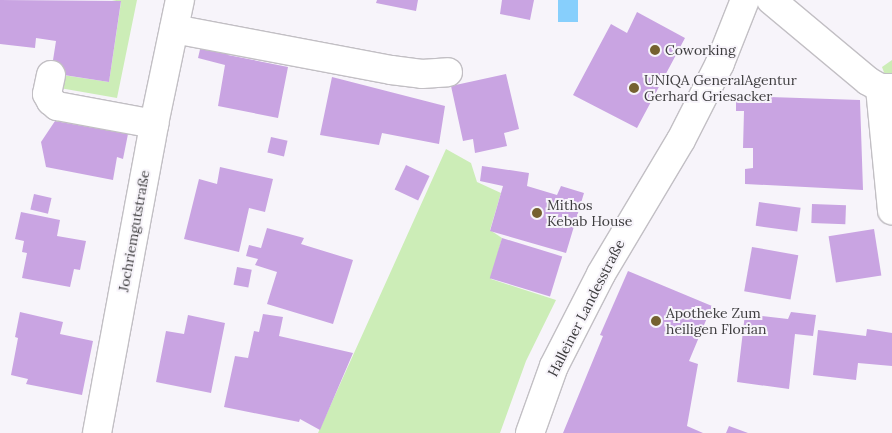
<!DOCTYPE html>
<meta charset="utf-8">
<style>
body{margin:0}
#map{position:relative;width:892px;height:433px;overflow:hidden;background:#f7f4fa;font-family:Lora,serif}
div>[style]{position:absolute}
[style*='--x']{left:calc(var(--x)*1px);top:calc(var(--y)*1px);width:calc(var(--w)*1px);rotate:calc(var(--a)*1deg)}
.green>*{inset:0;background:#ccedb7}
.water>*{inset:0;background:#87cffc;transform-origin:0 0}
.building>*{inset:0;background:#c9a4e2;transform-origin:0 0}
.roads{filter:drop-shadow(1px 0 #c2bfc4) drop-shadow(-1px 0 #c2bfc4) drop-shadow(0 1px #c2bfc4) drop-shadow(0 -1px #c2bfc4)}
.minor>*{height:28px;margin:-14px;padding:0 14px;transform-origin:14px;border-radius:14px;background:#fff}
.major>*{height:28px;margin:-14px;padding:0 14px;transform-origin:14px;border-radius:14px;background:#fff}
.dots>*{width:14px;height:14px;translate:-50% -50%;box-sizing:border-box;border:2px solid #f7f4fa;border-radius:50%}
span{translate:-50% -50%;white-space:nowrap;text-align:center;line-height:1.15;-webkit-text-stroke:4px #f7f4fa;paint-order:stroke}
.poi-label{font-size:14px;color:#3d3c3e}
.left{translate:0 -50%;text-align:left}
.street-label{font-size:14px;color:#3d3c3e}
</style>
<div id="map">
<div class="green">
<div style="clip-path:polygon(112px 0,137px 0,117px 98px,54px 87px,56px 74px,109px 82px,121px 2px)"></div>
<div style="clip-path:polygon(892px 60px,892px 78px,885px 75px,882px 67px)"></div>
<div style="clip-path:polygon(446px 149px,471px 163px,477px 182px,501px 193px,490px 230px,502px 238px,491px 279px,556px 300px,526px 361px,500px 433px,318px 433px)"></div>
</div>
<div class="water">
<div style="left:558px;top:0;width:20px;height:22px"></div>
</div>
<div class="building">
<div style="clip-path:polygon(0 0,121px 1px,109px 82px,51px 73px,56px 41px,36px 38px,35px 48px,0 44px)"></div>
<div style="clip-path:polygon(377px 0,418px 0,416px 11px,376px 3px)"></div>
<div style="clip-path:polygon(502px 0,534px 0,530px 20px,500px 14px)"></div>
<div style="clip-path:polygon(637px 12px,685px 38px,637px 128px,573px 95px,611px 24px,627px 33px)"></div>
<div style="clip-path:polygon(202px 41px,229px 47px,228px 55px,288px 67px,278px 118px,218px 106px,225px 65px,198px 58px)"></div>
<div style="clip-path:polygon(506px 74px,519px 129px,504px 133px,507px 146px,475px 153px,473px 139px,463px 141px,451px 86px)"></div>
<div style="clip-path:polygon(332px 77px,445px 106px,439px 144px,382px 133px,379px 145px,320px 135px)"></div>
<div style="clip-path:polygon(736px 96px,860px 100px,863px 190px,745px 184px,745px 169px,753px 168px,753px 148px,743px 148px,744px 111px,736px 111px)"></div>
<div style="clip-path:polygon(55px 121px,128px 134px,123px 159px,117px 157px,113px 180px,46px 167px,41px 142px)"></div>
<div style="left:271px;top:137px;width:17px;height:16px;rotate:13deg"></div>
<div style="left:406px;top:165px;width:26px;height:27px;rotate:25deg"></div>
<div style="clip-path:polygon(482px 166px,529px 173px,527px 186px,557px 195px,561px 186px,584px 193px,566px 253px,490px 231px,503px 186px,480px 181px)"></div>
<div style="clip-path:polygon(220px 167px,273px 179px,265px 212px,249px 208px,239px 252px,184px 239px,199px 179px,217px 184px)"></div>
<div style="left:34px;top:194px;width:18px;height:16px;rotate:13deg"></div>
<div style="left:759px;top:202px;width:42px;height:24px;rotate:8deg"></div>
<div style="left:812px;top:204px;width:34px;height:19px;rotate:2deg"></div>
<div style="clip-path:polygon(21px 212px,60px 220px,57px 236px,86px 241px,80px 270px,74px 269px,70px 287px,22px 278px,27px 253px,22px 252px,24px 241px,15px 239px)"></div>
<div style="clip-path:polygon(267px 228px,304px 238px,301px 244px,353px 260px,333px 324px,267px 304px,277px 272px,255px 265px,258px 259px,246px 256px,249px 245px,261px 248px)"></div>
<div style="left:874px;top:229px;width:47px;height:46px;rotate:81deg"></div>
<div style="left:502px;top:238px;width:63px;height:42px;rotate:17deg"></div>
<div style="left:752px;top:247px;width:47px;height:45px;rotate:10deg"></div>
<div style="left:237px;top:267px;width:15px;height:18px;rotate:11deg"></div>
<div style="clip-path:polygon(628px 271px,712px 306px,689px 361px,698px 364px,687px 426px,703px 433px,563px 433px,603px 336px,600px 335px)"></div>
<div style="clip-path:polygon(20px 312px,63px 322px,60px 334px,93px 341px,82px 395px,26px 384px,28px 379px,11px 375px,18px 338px,15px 337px)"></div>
<div style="clip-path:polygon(791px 312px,816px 315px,813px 336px,795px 334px,789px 389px,737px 382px,745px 314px,788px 319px)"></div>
<div style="clip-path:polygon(263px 314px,283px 317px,279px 336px,353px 353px,320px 430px,300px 419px,299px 422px,224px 407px,235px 356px,248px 358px,254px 331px,259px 332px)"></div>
<div style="clip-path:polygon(188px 315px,225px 323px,211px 393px,156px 382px,166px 331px,184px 334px)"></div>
<div style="clip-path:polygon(867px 329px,892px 333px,892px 366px,858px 363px,856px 380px,813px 375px,818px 330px,866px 336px)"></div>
<div style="clip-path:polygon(729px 426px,748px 433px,726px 433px)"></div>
</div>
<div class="roads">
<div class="minor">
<div style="--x:771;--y:0;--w:126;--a:39.9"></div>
<div style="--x:868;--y:81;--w:14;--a:30"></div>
<div style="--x:880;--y:88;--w:12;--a:0"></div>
<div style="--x:174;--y:29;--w:221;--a:10.7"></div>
<div style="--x:391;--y:70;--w:31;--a:7"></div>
<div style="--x:422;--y:74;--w:26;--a:-4"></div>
<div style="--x:51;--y:75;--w:19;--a:102"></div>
<div style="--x:47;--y:94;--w:8;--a:60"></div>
<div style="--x:51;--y:101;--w:8;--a:40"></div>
<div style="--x:57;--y:106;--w:99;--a:10.5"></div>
<div style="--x:880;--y:88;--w:123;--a:84.4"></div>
<div style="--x:97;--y:433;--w:314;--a:-79.5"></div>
<div style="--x:154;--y:124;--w:127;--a:-78.2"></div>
</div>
<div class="major">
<div style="--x:530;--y:433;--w:71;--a:-70.3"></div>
<div style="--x:554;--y:366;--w:103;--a:-62.9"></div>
<div style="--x:601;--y:274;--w:156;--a:-59.2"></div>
<div style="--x:681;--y:140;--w:86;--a:-63.1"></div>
<div style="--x:720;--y:63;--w:68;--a:-68.4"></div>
</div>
</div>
<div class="dots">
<div style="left:655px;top:50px;background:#756130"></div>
<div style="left:634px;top:88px;background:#756130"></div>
<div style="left:537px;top:213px;background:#756130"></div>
<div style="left:656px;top:321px;background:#756130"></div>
</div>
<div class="poi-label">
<span class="left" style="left:665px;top:50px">Coworking</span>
<span class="left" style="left:644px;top:88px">UNIQA GeneralAgentur<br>Gerhard Griesacker</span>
<span class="left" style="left:547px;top:213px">Mithos<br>Kebab House</span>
<span class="left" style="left:666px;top:321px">Apotheke Zum<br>heiligen Florian</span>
</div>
<div class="street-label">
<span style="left:134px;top:231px;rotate:-80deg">Jochriemgutstraße</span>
<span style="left:586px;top:308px;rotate:-63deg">Halleiner Landesstraße</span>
</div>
</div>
